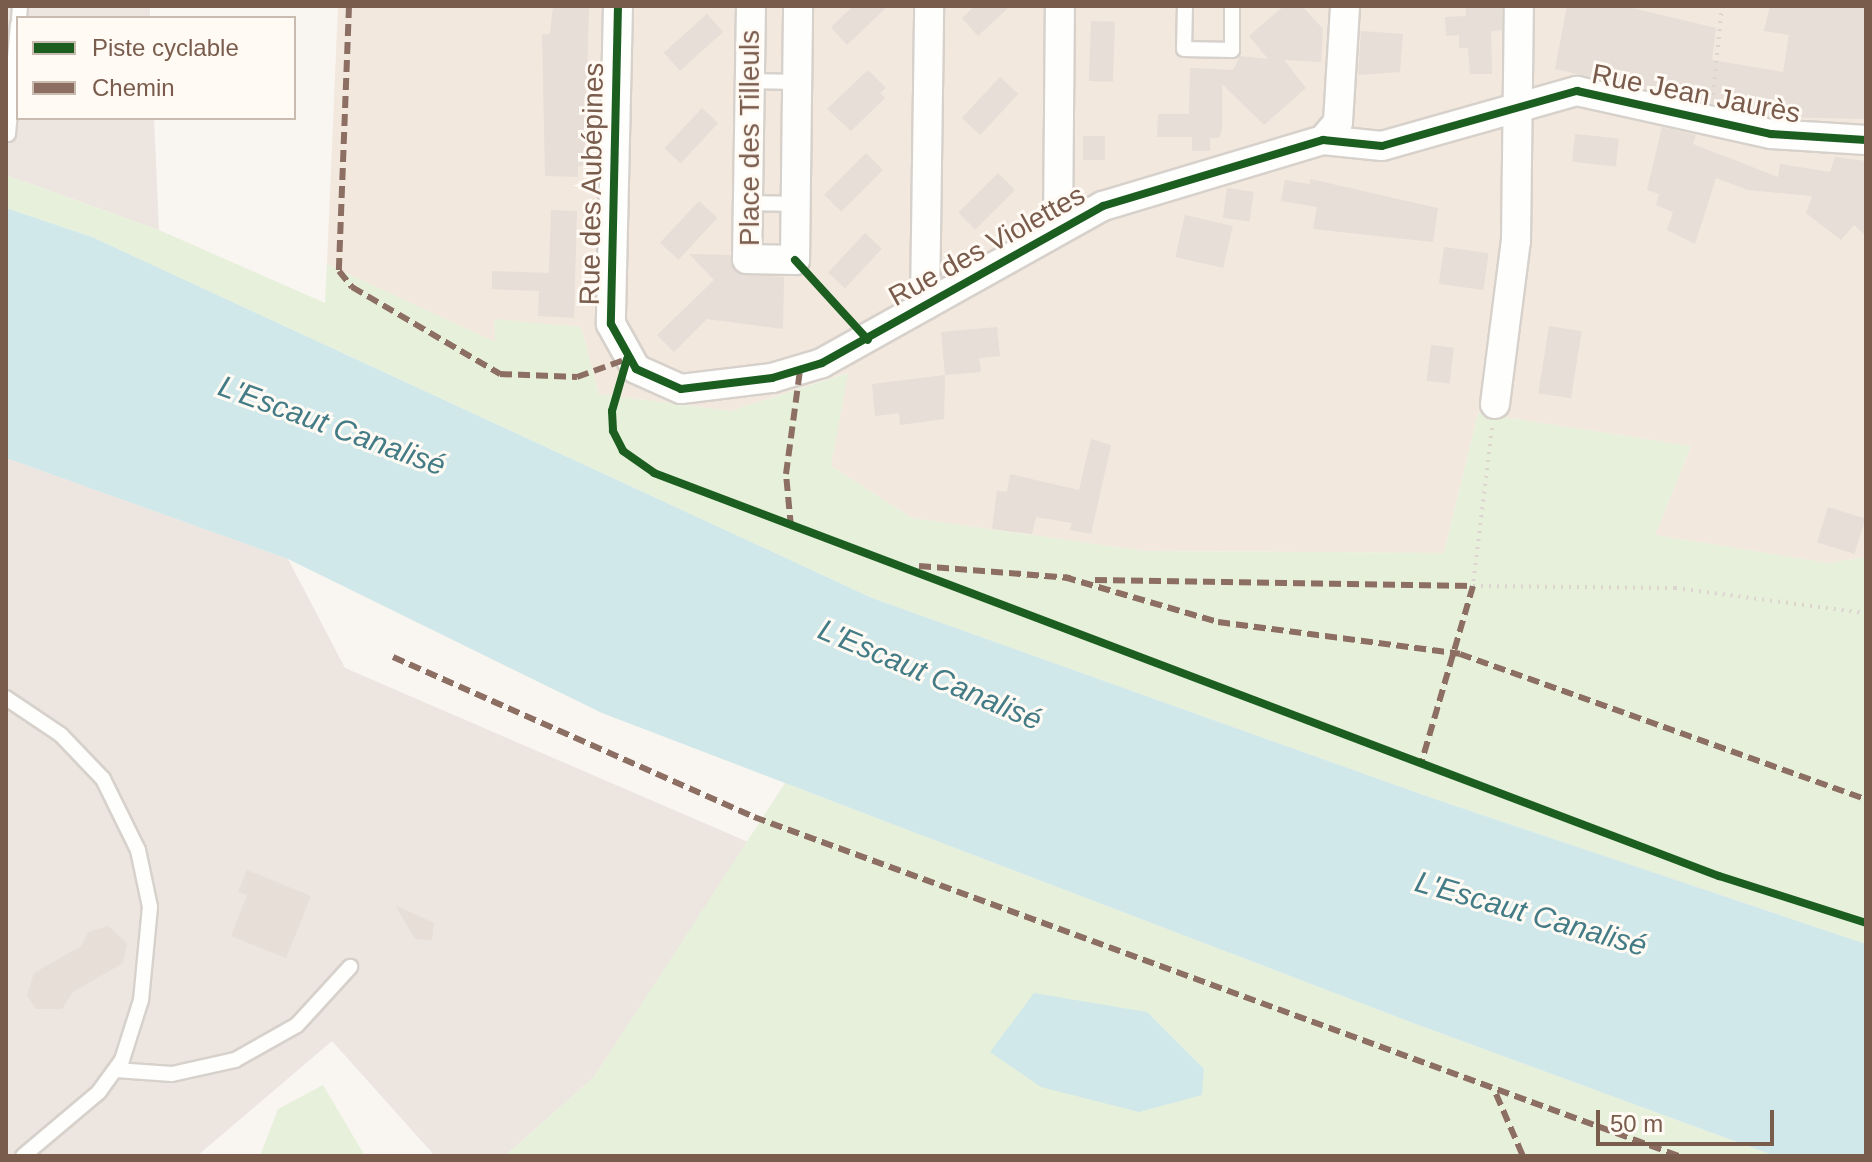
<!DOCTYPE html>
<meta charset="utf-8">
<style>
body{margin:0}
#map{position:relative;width:1872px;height:1162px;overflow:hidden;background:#f9f5f0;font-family:Helvetica,sans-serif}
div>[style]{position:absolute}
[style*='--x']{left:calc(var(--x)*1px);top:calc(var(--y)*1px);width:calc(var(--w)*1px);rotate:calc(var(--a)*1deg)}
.residential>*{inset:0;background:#f2e8de}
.industrial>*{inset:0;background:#ede5e0}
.green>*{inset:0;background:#e7f0db}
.water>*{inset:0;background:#d0e8ea}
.building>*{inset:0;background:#e6ded7;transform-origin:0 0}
.path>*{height:4px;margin-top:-2px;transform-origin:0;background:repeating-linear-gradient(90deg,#dcd5d0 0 2px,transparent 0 8px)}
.roads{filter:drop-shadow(2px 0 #d7d1cb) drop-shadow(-2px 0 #d7d1cb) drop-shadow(0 2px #d7d1cb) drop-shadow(0 -2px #d7d1cb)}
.service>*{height:14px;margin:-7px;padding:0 7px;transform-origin:7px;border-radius:7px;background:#fefefd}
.minor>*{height:28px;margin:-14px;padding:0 14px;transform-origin:14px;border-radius:14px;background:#fefefd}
.quiet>*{height:6px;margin-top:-3px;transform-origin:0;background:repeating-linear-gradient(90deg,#8d6e63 0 12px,transparent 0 18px)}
.cycleway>*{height:8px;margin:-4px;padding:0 4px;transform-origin:4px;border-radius:4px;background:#1b5e20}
span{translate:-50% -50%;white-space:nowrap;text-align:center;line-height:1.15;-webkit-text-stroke:6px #fffaf3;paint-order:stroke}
.street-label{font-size:28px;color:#7a5c4d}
.water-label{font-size:30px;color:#437c86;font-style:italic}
.frame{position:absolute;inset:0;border:8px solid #7a5c4d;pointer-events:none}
.legend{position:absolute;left:16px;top:16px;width:280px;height:104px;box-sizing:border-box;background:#fffaf3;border:2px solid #cabbb1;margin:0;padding:10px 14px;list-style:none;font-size:24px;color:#7a5c4d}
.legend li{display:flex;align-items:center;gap:16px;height:40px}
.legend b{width:40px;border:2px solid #cabbb1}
.scale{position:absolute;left:1596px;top:1110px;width:178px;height:36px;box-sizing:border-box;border:4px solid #7a5c4d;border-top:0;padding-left:10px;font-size:24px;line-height:28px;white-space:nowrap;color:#7a5c4d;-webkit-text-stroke:6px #fffaf3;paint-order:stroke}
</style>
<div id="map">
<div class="residential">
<div style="clip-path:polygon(338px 6px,1866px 6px,1866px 557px,1828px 563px,1655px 535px,1691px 446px,1478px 413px,1444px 553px,1143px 551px,912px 518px,831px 466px,847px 373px,731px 411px,599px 394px,581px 327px,494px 320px,496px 343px,327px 264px)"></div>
</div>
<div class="industrial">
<div style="clip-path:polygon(6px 6px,150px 6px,150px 18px,18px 18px,18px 118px,154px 118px,159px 230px,6px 175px)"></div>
<div style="clip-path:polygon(6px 458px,288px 559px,345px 668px,748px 842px,594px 1077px,505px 1156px,435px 1156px,332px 1041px,197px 1156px,6px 1156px)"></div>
</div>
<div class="green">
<div style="clip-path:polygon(6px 175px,159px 230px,325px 303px,327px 264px,495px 342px,494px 319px,581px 327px,599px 394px,731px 411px,848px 373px,831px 466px,912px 518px,1143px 551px,1444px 553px,1478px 413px,1691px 446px,1655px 535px,1828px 563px,1866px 557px,1866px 944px,1429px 797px,872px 598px,92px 237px,6px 208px)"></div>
<div style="clip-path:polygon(785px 783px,1413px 1023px,1775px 1156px,505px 1156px,594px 1077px)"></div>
<div style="clip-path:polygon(323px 1085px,365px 1156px,260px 1156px,278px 1109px)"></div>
</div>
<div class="water">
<div style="clip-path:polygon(6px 208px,92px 237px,872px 598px,1429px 797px,1866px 944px,1866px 1156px,1775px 1156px,1413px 1023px,602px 713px,288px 559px,6px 458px)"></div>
<div style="clip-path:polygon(1034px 993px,1147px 1012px,1204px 1069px,1202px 1095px,1139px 1112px,1041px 1087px,990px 1052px)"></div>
</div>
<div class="building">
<div style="clip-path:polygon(553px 6px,589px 6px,584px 166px,578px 166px,578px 177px,545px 176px,542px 34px,550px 34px)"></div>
<div style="clip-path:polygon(853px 6px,888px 6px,847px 45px,831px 27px)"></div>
<div style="clip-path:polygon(975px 6px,1010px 6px,978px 36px,962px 18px)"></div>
<div style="clip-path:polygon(1284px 6px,1302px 6px,1323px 29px,1321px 62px,1284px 60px,1306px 88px,1264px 125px,1222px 84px,1222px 129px,1219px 138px,1210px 138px,1210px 151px,1192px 151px,1192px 137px,1157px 137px,1158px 114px,1189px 114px,1190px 68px,1233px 70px,1240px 56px,1268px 59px,1249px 36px)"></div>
<div style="clip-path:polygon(1466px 6px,1502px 6px,1502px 30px,1491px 31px,1492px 74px,1470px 74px,1468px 48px,1459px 48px,1459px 35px,1446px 36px,1445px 17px,1466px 16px)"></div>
<div style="clip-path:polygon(1567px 6px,1624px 6px,1716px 28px,1712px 60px,1783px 72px,1789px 35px,1764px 31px,1770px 6px,1866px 6px,1866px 119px,1773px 117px,1555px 69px)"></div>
<div style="left:707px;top:14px;width:24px;height:58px;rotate:48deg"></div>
<div style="left:1091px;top:21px;width:24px;height:60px;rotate:2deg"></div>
<div style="clip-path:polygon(1361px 31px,1403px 34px,1400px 72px,1358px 75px)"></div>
<div style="clip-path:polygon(868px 70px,886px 88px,880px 93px,885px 98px,851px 131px,827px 109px)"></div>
<div style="left:1000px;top:77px;width:25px;height:56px;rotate:43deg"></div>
<div style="left:702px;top:108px;width:22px;height:55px;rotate:43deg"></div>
<div style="clip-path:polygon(1662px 127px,1696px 135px,1693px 144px,1778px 177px,1780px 164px,1830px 172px,1835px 157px,1866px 161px,1866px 236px,1854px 225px,1841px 240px,1806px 213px,1812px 196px,1748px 190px,1716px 178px,1695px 244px,1667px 230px,1673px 212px,1656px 205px,1659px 194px,1647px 190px)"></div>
<div style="left:1575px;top:134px;width:44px;height:28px;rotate:6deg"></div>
<div style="left:1083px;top:136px;width:22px;height:24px"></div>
<div style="left:866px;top:153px;width:24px;height:59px;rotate:45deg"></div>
<div style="left:998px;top:173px;width:24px;height:56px;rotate:45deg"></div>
<div style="clip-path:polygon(1310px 179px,1438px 208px,1433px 242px,1313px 229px,1317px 207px,1281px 201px,1285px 180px,1310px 184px)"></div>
<div style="left:1227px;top:188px;width:27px;height:30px;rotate:8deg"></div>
<div style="left:699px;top:201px;width:25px;height:57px;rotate:43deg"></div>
<div style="clip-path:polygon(551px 210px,577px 211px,574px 318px,538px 316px,539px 291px,492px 289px,492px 271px,549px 273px)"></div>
<div style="left:1185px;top:215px;width:49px;height:43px;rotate:13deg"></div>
<div style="left:865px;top:233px;width:23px;height:54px;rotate:43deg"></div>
<div style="left:1444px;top:247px;width:45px;height:37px;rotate:8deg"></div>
<div style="clip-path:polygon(689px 254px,730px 255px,739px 274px,784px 277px,783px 329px,707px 319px,674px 352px,657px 335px,714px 280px)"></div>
<div style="left:1549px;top:326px;width:33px;height:68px;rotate:9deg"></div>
<div style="clip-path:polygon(997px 327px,1000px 356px,979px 358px,981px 372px,945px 375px,941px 332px)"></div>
<div style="left:1431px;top:345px;width:23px;height:36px;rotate:7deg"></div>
<div style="clip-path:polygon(945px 375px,944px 419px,900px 425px,899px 413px,875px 416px,872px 384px)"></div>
<div style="clip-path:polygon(1091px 439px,1111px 445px,1091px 534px,1070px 530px,1072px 523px,1036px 517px,1032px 534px,992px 529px,997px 491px,1007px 492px,1010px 474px,1079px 490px)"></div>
<div style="left:1828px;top:507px;width:39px;height:37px;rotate:17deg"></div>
<div style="clip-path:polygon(247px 870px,311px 896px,286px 958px,231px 936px,247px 895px,238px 892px)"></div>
<div style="clip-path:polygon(395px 905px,434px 923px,432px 940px,415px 939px)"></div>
<div style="clip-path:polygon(108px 926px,127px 943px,123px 963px,73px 992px,62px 1009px,36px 1009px,27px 995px,34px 973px,81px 946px,88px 932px)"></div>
</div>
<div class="path">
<div style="--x:1713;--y:95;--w:89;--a:-84.2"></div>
<div style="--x:1492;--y:428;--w:159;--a:96.9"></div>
<div style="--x:1473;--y:586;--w:202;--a:0.6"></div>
<div style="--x:1675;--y:588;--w:193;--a:7.5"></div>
</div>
<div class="roads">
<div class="service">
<div style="--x:1185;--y:6;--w:43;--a:91.3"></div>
<div style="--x:1184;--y:49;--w:48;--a:1.2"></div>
<div style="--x:1232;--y:50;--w:44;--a:-90"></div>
<div style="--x:19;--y:18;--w:12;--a:-85"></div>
<div style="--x:750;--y:81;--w:47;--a:1.2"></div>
<div style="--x:8;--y:134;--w:110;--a:-84.8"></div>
<div style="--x:748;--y:203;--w:48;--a:1.2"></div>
<div style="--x:6;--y:698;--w:66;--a:33.9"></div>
<div style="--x:61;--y:735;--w:61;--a:46.3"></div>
<div style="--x:103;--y:779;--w:79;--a:63.8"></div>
<div style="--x:138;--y:850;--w:58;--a:78.1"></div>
<div style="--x:150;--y:907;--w:93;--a:95.5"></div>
<div style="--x:141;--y:1000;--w:63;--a:107.6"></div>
<div style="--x:122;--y:1060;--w:39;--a:126"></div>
<div style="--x:99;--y:1092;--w:99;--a:139.9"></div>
<div style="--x:116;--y:1070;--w:56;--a:4.1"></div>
<div style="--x:172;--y:1074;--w:65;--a:-12.5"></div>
<div style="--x:235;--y:1060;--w:71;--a:-29.4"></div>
<div style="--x:297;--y:1025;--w:79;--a:-47.6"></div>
</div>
<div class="minor">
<div style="--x:618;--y:6;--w:318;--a:91.3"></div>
<div style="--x:611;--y:324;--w:51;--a:60.9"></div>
<div style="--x:636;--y:369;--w:49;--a:24"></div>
<div style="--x:681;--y:389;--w:92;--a:-6.9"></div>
<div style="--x:772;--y:378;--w:52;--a:-16.7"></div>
<div style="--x:822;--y:363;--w:322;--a:-29.2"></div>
<div style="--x:1103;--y:206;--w:230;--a:-16.7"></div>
<div style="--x:1323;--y:140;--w:59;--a:5.8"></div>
<div style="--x:1382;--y:146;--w:203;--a:-15.8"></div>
<div style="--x:1577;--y:91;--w:199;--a:12.5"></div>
<div style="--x:1771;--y:134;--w:95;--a:3.6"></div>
<div style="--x:751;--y:6;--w:253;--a:90.9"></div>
<div style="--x:747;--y:259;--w:48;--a:1.2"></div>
<div style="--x:795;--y:260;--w:254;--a:-89.3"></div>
<div style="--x:1323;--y:140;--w:23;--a:-50"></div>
<div style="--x:1338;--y:122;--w:116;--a:-86.5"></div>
<div style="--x:1058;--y:228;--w:222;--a:-89.5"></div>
<div style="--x:925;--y:305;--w:299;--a:-89.2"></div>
<div style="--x:1495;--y:404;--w:164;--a:-82.7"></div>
<div style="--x:1516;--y:241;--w:235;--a:-89.3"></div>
</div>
</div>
<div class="quiet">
<div style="--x:349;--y:6;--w:265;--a:92.2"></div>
<div style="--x:339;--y:271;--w:21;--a:51"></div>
<div style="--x:352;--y:287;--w:172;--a:30.4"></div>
<div style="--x:500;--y:374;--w:77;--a:2.2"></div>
<div style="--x:577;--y:377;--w:53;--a:-19.8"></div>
<div style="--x:791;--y:527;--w:53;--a:-95.4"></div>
<div style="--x:786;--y:474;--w:104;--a:-82.3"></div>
<div style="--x:919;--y:566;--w:152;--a:4.5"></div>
<div style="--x:1064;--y:577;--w:160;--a:16.3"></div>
<div style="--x:1218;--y:622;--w:244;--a:7.5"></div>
<div style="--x:1460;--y:654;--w:431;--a:19.7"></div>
<div style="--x:1095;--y:580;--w:378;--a:0.9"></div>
<div style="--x:1473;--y:586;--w:185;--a:106.3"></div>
<div style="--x:393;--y:657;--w:395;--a:23.9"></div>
<div style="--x:754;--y:817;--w:985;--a:20.13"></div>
<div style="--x:1496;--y:1094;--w:68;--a:66.5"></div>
</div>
<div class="cycleway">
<div style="--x:618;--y:6;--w:318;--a:91.3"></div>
<div style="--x:611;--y:324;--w:51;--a:60.9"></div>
<div style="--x:636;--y:369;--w:49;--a:24"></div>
<div style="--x:681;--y:389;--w:92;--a:-6.9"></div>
<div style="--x:772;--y:378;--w:52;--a:-16.7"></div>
<div style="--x:822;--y:363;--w:322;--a:-29.2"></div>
<div style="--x:1103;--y:206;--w:230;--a:-16.7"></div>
<div style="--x:1323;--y:140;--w:59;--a:5.8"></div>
<div style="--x:1382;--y:146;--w:203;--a:-15.8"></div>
<div style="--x:1577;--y:91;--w:199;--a:12.5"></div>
<div style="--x:1771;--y:134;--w:95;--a:3.6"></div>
<div style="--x:795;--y:260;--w:108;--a:47.6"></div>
<div style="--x:627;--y:359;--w:54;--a:106.1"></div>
<div style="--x:612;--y:411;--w:20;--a:87"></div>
<div style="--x:613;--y:431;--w:22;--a:63"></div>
<div style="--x:623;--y:451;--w:38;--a:35"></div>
<div style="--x:654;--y:473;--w:1139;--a:20.73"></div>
<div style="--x:1719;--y:876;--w:154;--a:17.7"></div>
</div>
<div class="street-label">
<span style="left:1696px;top:94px;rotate:11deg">Rue Jean Jaurès</span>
<span style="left:750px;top:138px;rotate:-90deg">Place des Tilleuls</span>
<span style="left:592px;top:184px;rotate:-89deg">Rue des Aubépines</span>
<span style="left:987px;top:246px;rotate:-29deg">Rue des Violettes</span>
</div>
<div class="water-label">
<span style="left:332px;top:426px;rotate:20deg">L'Escaut Canalisé</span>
<span style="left:930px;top:675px;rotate:23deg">L'Escaut Canalisé</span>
<span style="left:1531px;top:914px;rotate:16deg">L'Escaut Canalisé</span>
</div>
<div class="frame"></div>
<ul class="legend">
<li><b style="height:10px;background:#1b5e20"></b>Piste cyclable</li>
<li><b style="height:10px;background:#8d6e63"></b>Chemin</li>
</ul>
<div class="scale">50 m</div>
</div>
